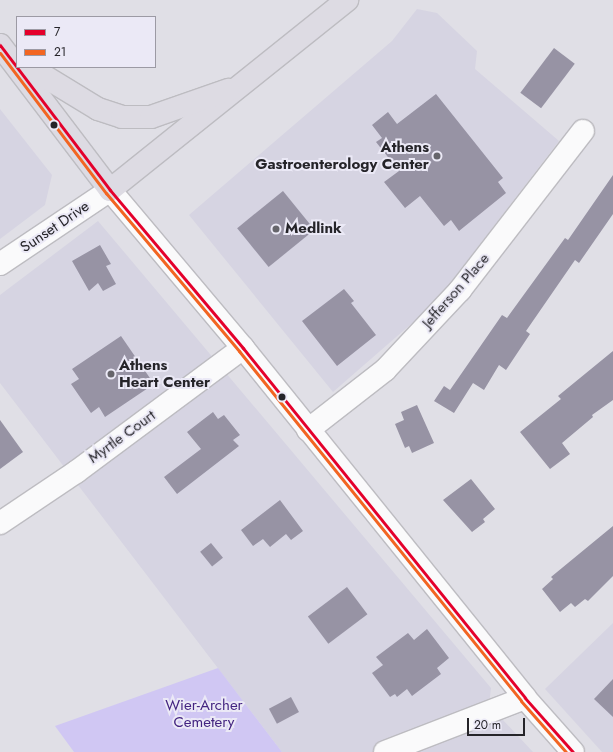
<!DOCTYPE html>
<style>
body{margin:0}
#map{position:relative;width:613px;height:752px;overflow:hidden;background:#e0dfe6;font-family:Jost,sans-serif}
div>[style]{position:absolute}
[style*='--x']{left:calc(var(--x)*1px);top:calc(var(--y)*1px);width:calc(var(--w)*1px);rotate:calc(var(--a)*1deg)}
.built>*{inset:0;background:#d6d4e2}
.green>*{inset:0;background:#d0c7f3}
.building>*{inset:0;background:#9793a4;transform-origin:0 0}
.roads{filter:drop-shadow(1px 0 #bdbcc1) drop-shadow(-1px 0 #bdbcc1) drop-shadow(0 1px #bdbcc1) drop-shadow(0 -1px #bdbcc1)}
.street>*{height:22px;margin:-11px;padding:0 11px;transform-origin:11px;border-radius:11px;background:#fafafb}
.secondary>*{height:22px;margin:-11px;padding:0 11px;transform-origin:11px;border-radius:11px;background:#fafafb}
.highway>*{height:22px;margin:-11px;padding:0 11px;transform-origin:11px;border-radius:11px;background:#dddbe3}
.bus-1>*{height:3px;margin:-1.5px;padding:0 1.5px;transform-origin:1.5px;border-radius:1.5px;background:#e4002b}
.bus-2>*{height:3px;margin:-1.5px;padding:0 1.5px;transform-origin:1.5px;border-radius:1.5px;background:#f26522}
.dots>*{width:11px;height:11px;translate:-50% -50%;box-sizing:border-box;border:2px solid #ebe9f6;border-radius:50%}
span{translate:-50% -50%;white-space:nowrap;text-align:center;line-height:1.15;-webkit-text-stroke:4px #ebe9f6;paint-order:stroke}
.poi-label{font-size:15px;color:#252429;font-weight:700}
.right{translate:-100% -50%;text-align:right}
.left{translate:0 -50%;text-align:left}
.street-label{font-size:15px;color:#252429}
.park-label{font-size:15px;color:#432480}
.legend{position:absolute;left:16px;top:16px;width:140px;height:52px;box-sizing:border-box;background:#ebe9f6;border:1px solid #9c9aa4;margin:0;padding:5px 7px;list-style:none;font-size:12px;color:#252429}
.legend li{display:flex;align-items:center;gap:8px;height:20px}
.legend b{width:20px;border:1px solid #9c9aa4}
.scale{position:absolute;left:467px;top:718px;width:58px;height:18px;box-sizing:border-box;border:2px solid #252429;border-top:0;padding-left:5px;font-size:12px;line-height:14px;white-space:nowrap;color:#252429;-webkit-text-stroke:3px #ebe9f6;paint-order:stroke}
</style>
<div id="map">
<div class="built">
<div style="clip-path:polygon(417px 9px,437px 13px,477px 51px,475px 69px,559px 141px,434px 304px,333px 392px,189px 215px,392px 41px)"></div>
<div style="clip-path:polygon(0 109px,52px 175px,45px 205px,0 239px)"></div>
<div style="clip-path:polygon(98px 221px,491px 688px,489px 705px,533px 752px,282px 752px,0 383px,0 295px)"></div>
<div style="clip-path:polygon(613px 623px,613px 752px,602px 752px,545px 689px)"></div>
</div>
<div class="green">
<div style="clip-path:polygon(218px 668px,282px 752px,74px 752px,55px 726px)"></div>
</div>
<div class="building">
<div style="left:554px;top:48px;width:26px;height:56px;rotate:37deg"></div>
<div style="clip-path:polygon(436px 94px,503px 178px,498px 182px,506px 193px,459px 231px,451px 220px,444px 226px,420px 196px,405px 208px,384px 182px,399px 171px,376px 142px,382px 138px,372px 125px,388px 112px,397px 124px)"></div>
<div style="clip-path:polygon(613px 175px,613px 214px,579px 263px,575px 260px,526px 331px,530px 334px,506px 370px,499px 365px,484px 390px,473px 383px,454px 413px,434px 401px,444px 386px,450px 390px,502px 315px,507px 318px,565px 238px,568px 240px)"></div>
<div style="left:283px;top:191px;width:50px;height:59px;rotate:51deg"></div>
<div style="clip-path:polygon(100px 245px,111px 264px,106px 266px,116px 284px,103px 291px,98px 283px,89px 291px,72px 261px)"></div>
<div style="clip-path:polygon(344px 289px,354px 301px,351px 303px,376px 335px,337px 366px,302px 321px)"></div>
<div style="clip-path:polygon(121px 336px,154px 384px,105px 417px,99px 407px,91px 413px,71px 384px,79px 379px,72px 369px)"></div>
<div style="clip-path:polygon(613px 351px,613px 400px,592px 415px,593px 417px,562px 443px,570px 454px,550px 469px,520px 432px,561px 399px,558px 396px)"></div>
<div style="clip-path:polygon(417px 405px,434px 443px,412px 453px,409px 446px,405px 448px,395px 424px,404px 420px,401px 412px)"></div>
<div style="clip-path:polygon(213px 412px,218px 419px,224px 415px,240px 435px,233px 440px,239px 446px,177px 494px,164px 477px,201px 449px,187px 432px)"></div>
<div style="clip-path:polygon(0 420px,23px 452px,0 469px)"></div>
<div style="clip-path:polygon(471px 479px,495px 509px,483px 519px,485px 522px,472px 532px,443px 500px)"></div>
<div style="clip-path:polygon(280px 500px,303px 531px,291px 540px,286px 534px,270px 547px,263px 539px,253px 546px,241px 530px)"></div>
<div style="clip-path:polygon(613px 526px,613px 576px,588px 601px,585px 599px,575px 607px,571px 603px,560px 612px,542px 589px,553px 579px,551px 577px)"></div>
<div style="left:211px;top:543px;width:19px;height:14px;rotate:51deg"></div>
<div style="left:347px;top:587px;width:34px;height:49px;rotate:53deg"></div>
<div style="clip-path:polygon(427px 629px,449px 658px,437px 668px,441px 674px,412px 696px,407px 689px,397px 697px,395px 694px,390px 697px,372px 673px,383px 665px,376px 657px,408px 633px,414px 640px)"></div>
<div style="clip-path:polygon(613px 679px,613px 717px,594px 699px)"></div>
<div style="left:291px;top:697px;width:17px;height:25px;rotate:62deg"></div>
</div>
<div class="roads">
<div class="street">
<div style="--x:308;--y:430;--w:98;--a:-37.9"></div>
<div style="--x:385;--y:370;--w:110;--a:-46.8"></div>
<div style="--x:460;--y:290;--w:201;--a:-52.3"></div>
<div style="--x:0;--y:523;--w:92;--a:-33.9"></div>
<div style="--x:76;--y:472;--w:208;--a:-36.6"></div>
<div style="--x:385;--y:752;--w:150;--a:-21.1"></div>
</div>
<div class="secondary">
<div style="--x:0;--y:264;--w:133;--a:-33.9"></div>
<div style="--x:110;--y:190;--w:207;--a:49.9"></div>
<div style="--x:243;--y:348;--w:449;--a:51.1"></div>
<div style="--x:525;--y:698;--w:72;--a:48.4"></div>
</div>
<div class="highway">
<div style="--x:0;--y:45;--w:182;--a:52.8"></div>
<div style="--x:110;--y:190;--w:304;--a:-38.7"></div>
<div style="--x:29;--y:67;--w:81;--a:31.3"></div>
<div style="--x:98;--y:109;--w:25;--a:18"></div>
<div style="--x:122;--y:117;--w:29;--a:0"></div>
<div style="--x:151;--y:117;--w:82;--a:-19.3"></div>
</div>
</div>
<div class="bus-1">
<div style="--x:0;--y:45;--w:182;--a:52.8"></div>
<div style="--x:110;--y:190;--w:207;--a:49.9"></div>
<div style="--x:243;--y:348;--w:449;--a:51.1"></div>
<div style="--x:525;--y:698;--w:72;--a:48.4"></div>
</div>
<div class="bus-2">
<div style="--x:0;--y:53;--w:176;--a:52.9"></div>
<div style="--x:106;--y:193;--w:207;--a:49.9"></div>
<div style="--x:239;--y:351;--w:449;--a:51.1"></div>
<div style="--x:521;--y:701;--w:68;--a:48.6"></div>
</div>
<div class="dots">
<div style="left:54px;top:125px;background:#252429"></div>
<div style="left:437px;top:156px;background:#66656b"></div>
<div style="left:276px;top:229px;background:#66656b"></div>
<div style="left:111px;top:374px;background:#66656b"></div>
<div style="left:282px;top:397px;background:#252429"></div>
</div>
<div class="poi-label">
<span class="right" style="left:429px;top:156px">Athens<br>Gastroenterology Center</span>
<span class="left" style="left:285px;top:229px">Medlink</span>
<span class="left" style="left:119px;top:374px">Athens<br>Heart Center</span>
</div>
<div class="street-label">
<span style="left:55px;top:227px;rotate:-34deg">Sunset Drive</span>
<span style="left:456px;top:291px;rotate:-49deg">Jefferson Place</span>
<span style="left:122px;top:437px;rotate:-36deg">Myrtle Court</span>
</div>
<div class="park-label">
<span style="left:204px;top:714px">Wier-Archer<br>Cemetery</span>
</div>
<ul class="legend">
<li><b style="height:5px;background:#e4002b"></b>7</li>
<li><b style="height:5px;background:#f26522"></b>21</li>
</ul>
<div class="scale">20 m</div>
</div>
